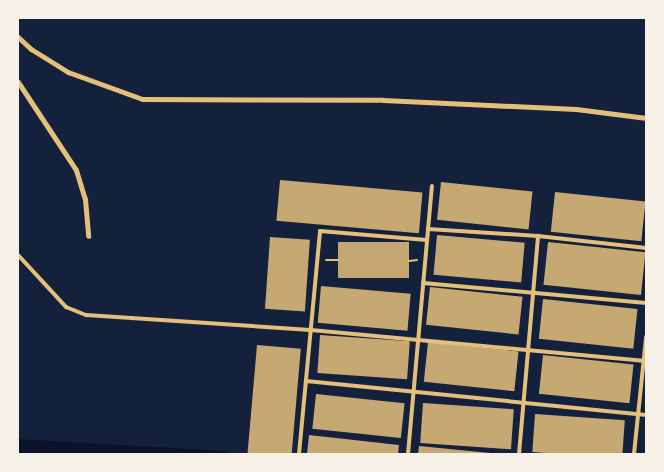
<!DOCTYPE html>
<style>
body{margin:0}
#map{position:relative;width:664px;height:472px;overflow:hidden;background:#14213d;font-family:Montserrat,sans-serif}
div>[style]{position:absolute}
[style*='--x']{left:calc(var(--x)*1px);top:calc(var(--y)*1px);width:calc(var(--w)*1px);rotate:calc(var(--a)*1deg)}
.water>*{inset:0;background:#0b132b}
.building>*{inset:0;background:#c6a872;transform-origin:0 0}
.path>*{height:2px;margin:-1px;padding:0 1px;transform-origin:1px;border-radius:1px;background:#e5c07b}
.service>*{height:4px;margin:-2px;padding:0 2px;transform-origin:2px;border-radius:2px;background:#e5c07b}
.minor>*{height:5px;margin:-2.5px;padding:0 2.5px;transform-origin:2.5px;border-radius:2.5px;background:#e5c07b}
span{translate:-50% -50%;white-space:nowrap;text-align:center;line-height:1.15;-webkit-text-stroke:4.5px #f6f1e7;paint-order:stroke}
.frame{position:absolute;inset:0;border:19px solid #f6f1e7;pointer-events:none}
</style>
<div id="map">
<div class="water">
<div style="clip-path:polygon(18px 439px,227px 451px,226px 454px,18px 454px)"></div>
</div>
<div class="building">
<div style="left:280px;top:180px;width:143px;height:41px;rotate:5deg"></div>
<div style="left:441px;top:182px;width:92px;height:38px;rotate:6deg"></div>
<div style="left:555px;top:192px;width:91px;height:40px;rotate:6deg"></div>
<div style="left:437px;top:235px;width:88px;height:40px;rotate:5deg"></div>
<div style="left:270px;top:237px;width:40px;height:72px;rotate:4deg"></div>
<div style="left:338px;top:242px;width:71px;height:36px"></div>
<div style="left:548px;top:242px;width:98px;height:43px;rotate:6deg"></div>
<div style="left:321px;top:286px;width:90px;height:37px;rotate:5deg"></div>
<div style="left:430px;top:287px;width:93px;height:38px;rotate:6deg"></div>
<div style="left:543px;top:299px;width:95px;height:40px;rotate:6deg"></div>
<div style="left:320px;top:335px;width:90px;height:38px;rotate:4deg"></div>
<div style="left:428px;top:342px;width:91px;height:40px;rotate:6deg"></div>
<div style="left:257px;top:345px;width:44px;height:109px;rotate:5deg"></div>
<div style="left:543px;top:355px;width:91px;height:39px;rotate:6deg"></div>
<div style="left:316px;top:394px;width:89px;height:35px;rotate:6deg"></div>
<div style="left:423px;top:403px;width:91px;height:40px;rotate:4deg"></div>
<div style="left:535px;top:414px;width:90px;height:38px;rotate:4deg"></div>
<div style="clip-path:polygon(309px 435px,399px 445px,398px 454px,307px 454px)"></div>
<div style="clip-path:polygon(419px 446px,490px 453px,490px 454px,418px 454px)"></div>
</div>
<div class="path">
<div style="--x:326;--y:260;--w:12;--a:0"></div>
<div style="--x:409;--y:261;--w:8;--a:-7"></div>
</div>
<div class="service">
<div style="--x:428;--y:229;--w:110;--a:3.6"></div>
<div style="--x:538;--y:236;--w:109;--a:6.3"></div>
<div style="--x:18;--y:255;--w:71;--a:47.3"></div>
<div style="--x:66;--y:307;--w:22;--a:22"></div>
<div style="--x:86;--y:315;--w:225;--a:3.8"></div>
<div style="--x:311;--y:330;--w:336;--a:5.3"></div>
<div style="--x:423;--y:283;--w:224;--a:5.1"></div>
<div style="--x:306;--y:381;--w:342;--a:5.7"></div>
<div style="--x:299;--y:454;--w:224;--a:-84.6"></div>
<div style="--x:320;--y:231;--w:107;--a:4.8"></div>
<div style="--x:408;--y:454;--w:269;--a:-84.9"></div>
<div style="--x:519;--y:454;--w:219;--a:-85"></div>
<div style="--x:634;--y:454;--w:118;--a:-84.1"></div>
</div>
<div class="minor">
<div style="--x:18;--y:37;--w:18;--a:43"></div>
<div style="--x:31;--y:49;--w:44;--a:31.9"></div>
<div style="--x:68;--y:72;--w:79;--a:20"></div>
<div style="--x:142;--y:99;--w:241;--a:0.2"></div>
<div style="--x:383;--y:100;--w:193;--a:2.7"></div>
<div style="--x:576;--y:109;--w:71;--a:7.3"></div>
<div style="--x:18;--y:82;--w:105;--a:56.6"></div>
<div style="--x:76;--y:170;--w:30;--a:73"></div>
<div style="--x:85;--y:199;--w:37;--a:85"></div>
</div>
<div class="frame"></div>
</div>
